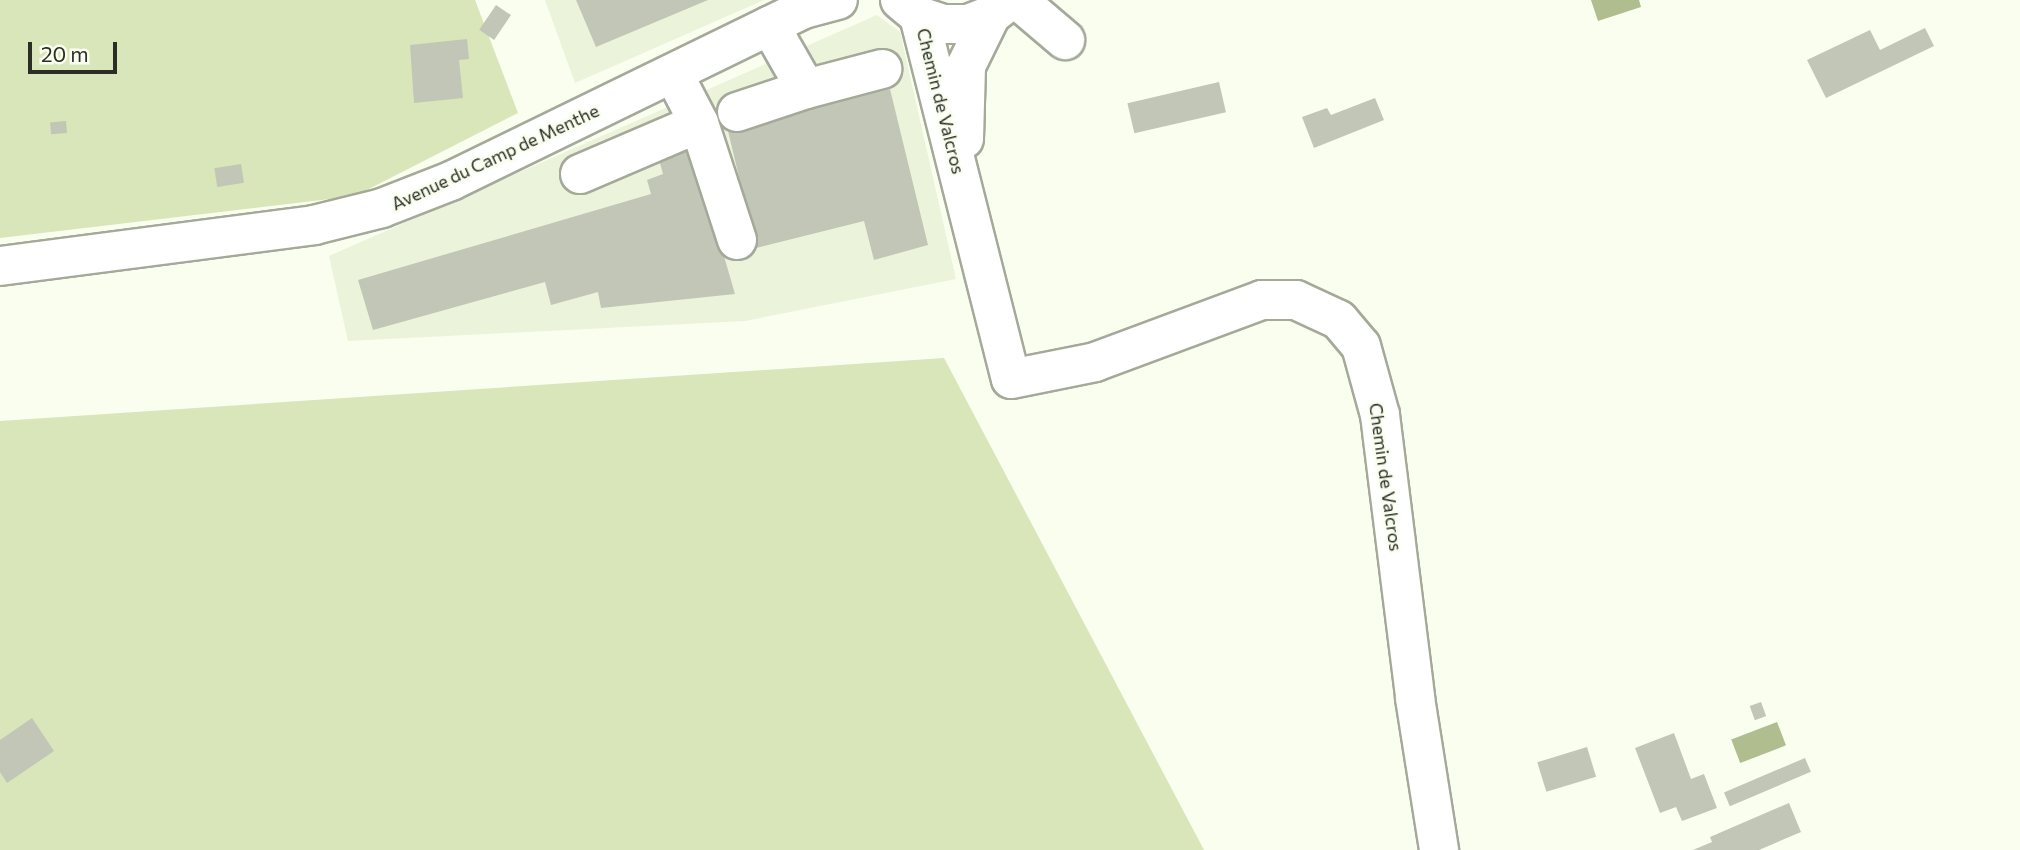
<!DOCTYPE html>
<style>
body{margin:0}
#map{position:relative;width:2020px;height:850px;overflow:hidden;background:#f9feee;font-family:Commissioner,sans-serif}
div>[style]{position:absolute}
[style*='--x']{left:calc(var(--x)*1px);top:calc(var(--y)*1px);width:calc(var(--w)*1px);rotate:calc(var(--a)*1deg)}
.built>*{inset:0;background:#ebf3db}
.green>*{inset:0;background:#d8e6ba}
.water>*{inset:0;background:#afbd8f;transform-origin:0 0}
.building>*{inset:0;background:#c1c6b6;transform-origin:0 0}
.roads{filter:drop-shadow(2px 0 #a4a999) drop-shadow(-2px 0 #a4a999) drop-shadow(0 2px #a4a999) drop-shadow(0 -2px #a4a999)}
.minor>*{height:38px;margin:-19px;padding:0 19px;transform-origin:19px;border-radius:19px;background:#fff}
.major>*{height:38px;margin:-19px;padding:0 19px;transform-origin:19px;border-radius:19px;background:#fff}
span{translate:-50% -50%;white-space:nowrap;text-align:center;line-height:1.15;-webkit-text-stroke:5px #f9feee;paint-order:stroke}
.street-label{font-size:18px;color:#2b2d27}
.scale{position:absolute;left:28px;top:42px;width:89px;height:32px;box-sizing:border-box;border:4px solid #2b2d27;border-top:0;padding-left:9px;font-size:21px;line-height:24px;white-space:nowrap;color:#2b2d27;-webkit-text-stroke:5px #f9feee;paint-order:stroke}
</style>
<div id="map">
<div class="built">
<div style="clip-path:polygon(545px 0,764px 0,575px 83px)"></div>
<div style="clip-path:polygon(877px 15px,900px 32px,956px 279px,745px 321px,348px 341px,329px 256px)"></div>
</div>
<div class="green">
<div style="clip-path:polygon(0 0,475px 0,518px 113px,355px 196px,0 238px)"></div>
<div style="clip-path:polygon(944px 358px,1204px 850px,0 850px,0 421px)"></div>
</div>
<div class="water">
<div style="clip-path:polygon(1591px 0,1639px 0,1641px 7px,1598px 21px)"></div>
<div style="left:1777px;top:722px;width:25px;height:49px;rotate:69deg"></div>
</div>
<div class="building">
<div style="clip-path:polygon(576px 0,708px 0,596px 47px)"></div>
<div style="left:496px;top:5px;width:18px;height:30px;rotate:34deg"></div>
<div style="clip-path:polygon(1925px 28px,1934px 46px,1826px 98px,1807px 60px,1870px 30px,1880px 50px)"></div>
<div style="clip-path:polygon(467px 39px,469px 59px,459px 60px,463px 98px,414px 103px,410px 45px)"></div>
<div style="left:1219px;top:82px;width:31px;height:94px;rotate:77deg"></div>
<div style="clip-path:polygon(890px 89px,928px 245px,874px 260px,864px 221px,756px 248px,728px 131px)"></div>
<div style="clip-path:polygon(1375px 98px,1384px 120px,1314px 148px,1302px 117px,1327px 108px,1331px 115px)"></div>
<div style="left:66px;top:121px;width:12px;height:16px;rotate:85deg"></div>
<div style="clip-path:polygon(677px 150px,694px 153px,735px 294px,601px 308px,598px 292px,551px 305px,545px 282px,373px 330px,358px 280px,651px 194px,647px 180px,663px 174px,658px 156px)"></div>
<div style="left:241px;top:164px;width:19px;height:27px;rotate:81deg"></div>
<div style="left:1761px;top:702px;width:15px;height:12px;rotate:70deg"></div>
<div style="clip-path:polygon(32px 718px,54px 751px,7px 783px,0 772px,0 740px)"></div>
<div style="clip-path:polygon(1674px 733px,1691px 779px,1704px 774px,1717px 808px,1682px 821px,1676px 807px,1660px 813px,1635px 748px)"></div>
<div style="left:1587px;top:747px;width:31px;height:52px;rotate:73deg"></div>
<div style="left:1805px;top:758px;width:15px;height:88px;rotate:67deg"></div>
<div style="clip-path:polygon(1789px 803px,1801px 832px,1759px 850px,1693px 850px,1712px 842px,1710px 837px)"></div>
</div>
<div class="roads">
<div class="minor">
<div style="--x:1018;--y:0;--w:62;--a:40.4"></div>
<div style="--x:919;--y:16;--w:374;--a:75.8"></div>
<div style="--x:1011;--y:379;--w:86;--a:-11.4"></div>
<div style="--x:1095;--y:362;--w:178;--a:-20.4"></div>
<div style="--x:1262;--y:300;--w:34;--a:0"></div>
<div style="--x:1296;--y:300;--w:47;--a:24.9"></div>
<div style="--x:1339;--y:320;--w:34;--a:50"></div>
<div style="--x:1361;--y:346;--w:72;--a:74.6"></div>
<div style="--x:1380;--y:415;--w:285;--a:82.9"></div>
<div style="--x:1415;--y:698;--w:154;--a:81"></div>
<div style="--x:806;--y:89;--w:79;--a:-14.7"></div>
<div style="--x:737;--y:112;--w:73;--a:-18.4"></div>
<div style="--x:806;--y:89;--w:73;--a:-119.7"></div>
<div style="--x:699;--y:123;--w:123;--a:72"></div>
<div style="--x:964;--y:139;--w:73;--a:-88.4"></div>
<div style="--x:966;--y:66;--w:57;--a:-63.9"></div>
<div style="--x:580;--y:174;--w:129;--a:-23.2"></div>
<div style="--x:699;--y:123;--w:56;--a:-117.5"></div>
</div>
<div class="major">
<div style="--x:900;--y:0;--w:25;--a:40"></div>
<div style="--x:919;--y:16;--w:25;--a:18"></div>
<div style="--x:943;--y:24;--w:25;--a:0"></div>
<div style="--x:968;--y:24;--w:25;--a:-21"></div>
<div style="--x:991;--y:15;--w:24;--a:-38"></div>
<div style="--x:0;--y:266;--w:317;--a:-7.4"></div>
<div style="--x:314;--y:225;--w:70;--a:-14"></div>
<div style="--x:382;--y:208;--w:74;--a:-21.4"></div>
<div style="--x:451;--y:181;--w:393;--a:-26"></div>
<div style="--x:804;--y:9;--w:35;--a:-15"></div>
</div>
</div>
<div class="street-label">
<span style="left:941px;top:101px;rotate:76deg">Chemin de Valcros</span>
<span style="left:495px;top:157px;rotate:-25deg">Avenue du Camp de Menthe</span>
<span style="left:1386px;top:477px;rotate:82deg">Chemin de Valcros</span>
</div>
<div class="scale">20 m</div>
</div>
